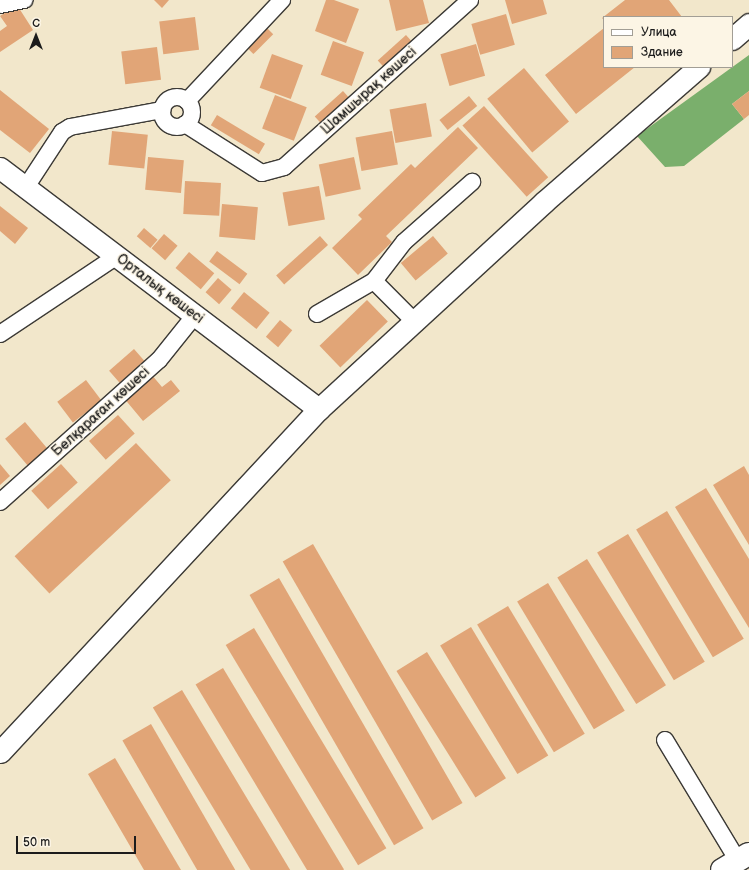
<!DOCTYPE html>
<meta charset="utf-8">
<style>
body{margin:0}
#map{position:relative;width:749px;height:870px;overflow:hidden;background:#f2e7cb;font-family:"Balsamiq Sans",sans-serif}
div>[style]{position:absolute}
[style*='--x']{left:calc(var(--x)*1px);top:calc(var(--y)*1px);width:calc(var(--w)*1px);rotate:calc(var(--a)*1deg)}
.forest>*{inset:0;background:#7aaf6c}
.building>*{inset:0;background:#e1a577;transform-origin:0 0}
.roads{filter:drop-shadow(1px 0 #3c3a36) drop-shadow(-1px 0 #3c3a36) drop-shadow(0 1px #3c3a36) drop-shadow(0 -1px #3c3a36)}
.minor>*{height:16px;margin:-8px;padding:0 8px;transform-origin:8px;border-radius:8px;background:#fff}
.minor>.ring{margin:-8px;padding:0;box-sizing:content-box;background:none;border:16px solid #fff;border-radius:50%}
.major>*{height:21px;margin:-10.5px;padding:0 10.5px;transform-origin:10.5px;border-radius:10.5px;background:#fff}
.highway>*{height:22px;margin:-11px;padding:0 11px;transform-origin:11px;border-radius:11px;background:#fff}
span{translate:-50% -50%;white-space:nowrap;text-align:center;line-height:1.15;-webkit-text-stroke:3px #fcf5e5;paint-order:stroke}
.street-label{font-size:14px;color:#1c1c1c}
.legend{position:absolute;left:603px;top:16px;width:130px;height:52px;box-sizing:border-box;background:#fcf5e5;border:1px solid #a29e95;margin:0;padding:5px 7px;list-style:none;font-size:12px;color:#1c1c1c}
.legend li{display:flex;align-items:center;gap:8px;height:20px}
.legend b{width:20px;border:1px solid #a29e95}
.north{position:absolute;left:16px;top:16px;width:40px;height:40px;-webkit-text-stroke:3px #fcf5e5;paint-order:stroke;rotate:0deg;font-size:11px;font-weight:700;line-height:16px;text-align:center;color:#1c1c1c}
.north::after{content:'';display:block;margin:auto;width:14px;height:18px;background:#1c1c1c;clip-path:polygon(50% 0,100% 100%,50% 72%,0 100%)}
.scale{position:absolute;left:16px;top:836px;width:120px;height:18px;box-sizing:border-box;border:2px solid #1c1c1c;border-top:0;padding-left:5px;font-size:12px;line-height:14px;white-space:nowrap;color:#1c1c1c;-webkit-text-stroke:3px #fcf5e5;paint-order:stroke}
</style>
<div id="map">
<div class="forest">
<div style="clip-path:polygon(749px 55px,749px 91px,732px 104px,744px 119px,684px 166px,665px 167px,637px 136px)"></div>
</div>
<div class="building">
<div style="clip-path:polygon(154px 0,169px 0,162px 8px)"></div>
<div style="clip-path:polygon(326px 0,334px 0,359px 9px,346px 43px,315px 31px)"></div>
<div style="clip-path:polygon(389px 0,423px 0,429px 23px,396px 31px)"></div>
<div style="clip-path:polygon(505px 0,543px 0,547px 14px,512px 24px)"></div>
<div style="clip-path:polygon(625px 0,669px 0,682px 17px,604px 17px,604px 20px,602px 18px)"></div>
<div style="clip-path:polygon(17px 5px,33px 30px,0 52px,0 31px,7px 26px,0 16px)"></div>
<div style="left:506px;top:14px;width:32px;height:36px;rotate:74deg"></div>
<div style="left:195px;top:17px;width:33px;height:36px;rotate:83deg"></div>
<div style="left:264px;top:25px;width:13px;height:28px;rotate:45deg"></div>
<div style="clip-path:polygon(604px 28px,604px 67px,635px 67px,576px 114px,545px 75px)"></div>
<div style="left:406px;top:35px;width:12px;height:38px;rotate:48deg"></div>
<div style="left:333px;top:41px;width:33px;height:36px;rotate:20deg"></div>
<div style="left:476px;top:44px;width:33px;height:37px;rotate:74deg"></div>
<div style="left:157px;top:47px;width:33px;height:36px;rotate:83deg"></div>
<div style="left:272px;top:54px;width:33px;height:36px;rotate:20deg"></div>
<div style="left:524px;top:68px;width:70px;height:48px;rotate:50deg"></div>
<div style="clip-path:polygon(0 90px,49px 129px,30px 153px,0 130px)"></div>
<div style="left:343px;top:91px;width:13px;height:38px;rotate:48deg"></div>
<div style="clip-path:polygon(749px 91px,749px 115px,744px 119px,732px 104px)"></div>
<div style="left:275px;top:95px;width:34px;height:36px;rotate:21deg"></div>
<div style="left:469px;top:96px;width:13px;height:38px;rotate:51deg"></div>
<div style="left:426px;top:103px;width:34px;height:37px;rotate:80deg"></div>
<div style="left:484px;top:106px;width:96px;height:29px;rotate:48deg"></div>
<div style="left:217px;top:115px;width:56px;height:12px;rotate:31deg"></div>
<div style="clip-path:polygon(458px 127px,478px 148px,386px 236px,392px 242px,358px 275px,332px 248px,362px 219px,358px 215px,411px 164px,415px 168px)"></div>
<div style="left:112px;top:131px;width:36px;height:34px;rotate:6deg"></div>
<div style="left:392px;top:131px;width:34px;height:37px;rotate:80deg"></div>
<div style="left:148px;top:157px;width:36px;height:33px;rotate:5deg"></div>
<div style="left:354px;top:157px;width:33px;height:36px;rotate:78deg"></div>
<div style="left:185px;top:181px;width:36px;height:33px;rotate:3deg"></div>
<div style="left:319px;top:186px;width:34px;height:37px;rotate:80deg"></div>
<div style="left:222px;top:204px;width:36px;height:33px;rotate:5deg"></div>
<div style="clip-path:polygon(0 206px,28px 228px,15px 244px,0 231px)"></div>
<div style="left:144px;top:228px;width:18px;height:11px;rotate:41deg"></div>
<div style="left:164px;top:234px;width:18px;height:19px;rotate:41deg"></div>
<div style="left:320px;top:236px;width:12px;height:59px;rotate:48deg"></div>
<div style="left:433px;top:236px;width:23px;height:42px;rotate:50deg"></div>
<div style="left:217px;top:251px;width:38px;height:13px;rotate:37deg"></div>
<div style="left:189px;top:252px;width:33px;height:21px;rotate:40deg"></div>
<div style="left:218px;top:278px;width:18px;height:19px;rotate:41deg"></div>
<div style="left:244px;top:292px;width:33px;height:21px;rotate:39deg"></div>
<div style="left:367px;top:300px;width:30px;height:66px;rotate:46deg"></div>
<div style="left:280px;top:320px;width:16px;height:22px;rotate:40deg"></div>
<div style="left:134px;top:349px;width:18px;height:33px;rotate:49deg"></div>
<div style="clip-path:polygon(151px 374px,162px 387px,171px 380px,180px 391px,143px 421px,123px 397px)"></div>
<div style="left:86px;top:380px;width:26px;height:36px;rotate:53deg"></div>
<div style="left:118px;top:415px;width:25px;height:39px;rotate:48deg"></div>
<div style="left:25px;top:422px;width:38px;height:26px;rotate:50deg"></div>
<div style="left:136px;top:443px;width:51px;height:166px;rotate:47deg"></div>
<div style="clip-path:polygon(0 464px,10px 476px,0 485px)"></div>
<div style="left:61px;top:464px;width:25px;height:40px;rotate:48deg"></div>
<div style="clip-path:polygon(744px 466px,749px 475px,749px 545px,713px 485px)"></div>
<div style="clip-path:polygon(706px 488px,749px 559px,749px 628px,675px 507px)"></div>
<div style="left:667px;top:511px;width:149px;height:36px;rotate:59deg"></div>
<div style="left:628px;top:534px;width:149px;height:36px;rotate:59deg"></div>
<div style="left:313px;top:544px;width:299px;height:35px;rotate:60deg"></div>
<div style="left:587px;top:559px;width:149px;height:35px;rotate:58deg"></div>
<div style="left:279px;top:578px;width:289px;height:34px;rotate:60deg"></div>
<div style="left:548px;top:583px;width:149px;height:36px;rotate:59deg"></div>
<div style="left:508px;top:606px;width:149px;height:36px;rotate:59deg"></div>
<div style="left:471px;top:627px;width:150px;height:36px;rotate:59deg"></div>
<div style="left:254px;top:628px;width:257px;height:33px;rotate:59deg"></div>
<div style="left:427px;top:652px;width:149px;height:36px;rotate:58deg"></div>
<div style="left:223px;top:668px;width:235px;height:32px;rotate:59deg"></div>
<div style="left:182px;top:690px;width:210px;height:34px;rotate:59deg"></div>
<div style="left:151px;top:724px;width:169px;height:33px;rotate:60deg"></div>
<div style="clip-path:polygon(115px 758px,181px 870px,144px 870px,88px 774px)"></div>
</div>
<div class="roads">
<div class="minor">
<div style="--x:0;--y:5;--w:25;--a:-12"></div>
<div class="ring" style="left:162px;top:97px;width:14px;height:14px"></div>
<div style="--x:187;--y:101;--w:139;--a:-46.8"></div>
<div style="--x:185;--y:124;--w:91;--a:32.5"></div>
<div style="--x:262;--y:173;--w:23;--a:-15"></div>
<div style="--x:284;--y:167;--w:250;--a:-41.9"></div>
<div style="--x:26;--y:187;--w:66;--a:-56.8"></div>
<div style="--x:62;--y:132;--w:9;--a:-32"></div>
<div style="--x:70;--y:127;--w:94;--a:-10.5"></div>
<div style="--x:374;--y:281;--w:57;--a:45"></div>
<div style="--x:317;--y:314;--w:66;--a:-30.1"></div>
<div style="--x:374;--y:281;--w:49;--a:-52.4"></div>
<div style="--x:404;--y:242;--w:91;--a:-41.4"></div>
<div style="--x:0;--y:334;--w:141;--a:-33.7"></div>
<div style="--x:0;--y:502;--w:213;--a:-41.8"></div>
<div style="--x:159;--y:360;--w:58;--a:-51.3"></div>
<div style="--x:665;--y:740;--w:141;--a:58.9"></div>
</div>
<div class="major">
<div style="--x:732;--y:39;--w:23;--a:-41"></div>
<div style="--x:0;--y:168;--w:400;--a:37.1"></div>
<div style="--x:0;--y:752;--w:468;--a:-47.1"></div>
<div style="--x:319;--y:409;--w:306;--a:-42.6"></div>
<div style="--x:544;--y:202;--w:206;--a:-41.1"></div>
</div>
<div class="highway">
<div style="--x:722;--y:870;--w:31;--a:-31"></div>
</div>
</div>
<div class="street-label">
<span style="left:369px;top:91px;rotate:-42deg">Шамшырақ көшесі</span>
<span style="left:160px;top:289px;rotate:37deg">Орталық көшесі</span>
<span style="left:101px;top:412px;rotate:-42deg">Белқараған көшесі</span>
</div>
<ul class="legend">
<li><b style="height:5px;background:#fff"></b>Улица</li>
<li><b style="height:11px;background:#e1a577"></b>Здание</li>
</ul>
<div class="north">С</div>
<div class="scale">50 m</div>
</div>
